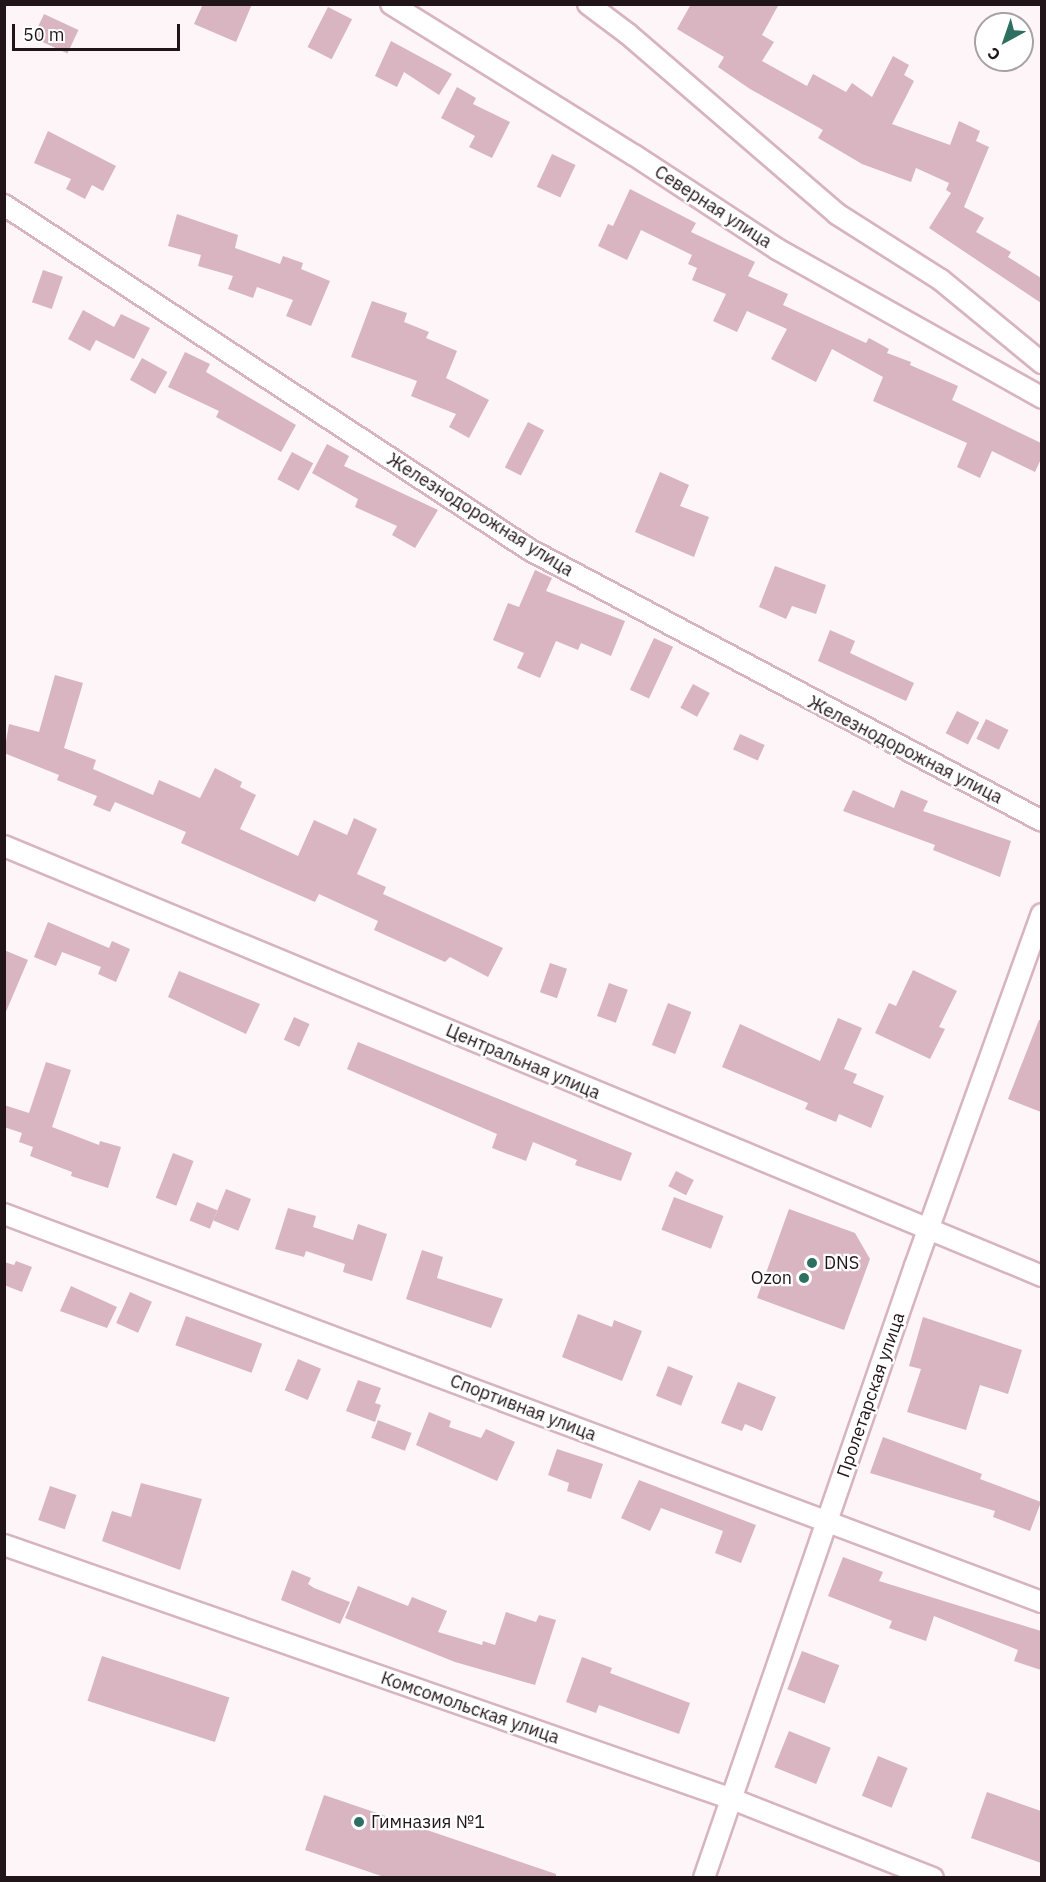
<!DOCTYPE html>
<meta charset="utf-8">
<style>
body{margin:0}
#map{position:relative;width:1046px;height:1882px;overflow:hidden;background:#fdf5f8;font-family:"IBM Plex Sans",sans-serif}
div>[style]{position:absolute}
[style*='--x']{left:calc(var(--x)*1px);top:calc(var(--y)*1px);width:calc(var(--w)*1px);rotate:calc(var(--a)*1deg)}
.building>*{inset:0;background:#d8b5c1;transform-origin:0 0}
.roads{filter:drop-shadow(2px 0 #d7b4bf) drop-shadow(-2px 0 #d7b4bf) drop-shadow(0 2px #d7b4bf) drop-shadow(0 -2px #d7b4bf)}
.street>*{height:20px;margin:-10px;padding:0 10px;transform-origin:10px;border-radius:10px;background:#fff}
.dots>*{width:16px;height:16px;translate:-50% -50%;box-sizing:border-box;border:3px solid #fff;border-radius:50%}
span{translate:-50% -50%;white-space:nowrap;text-align:center;line-height:1.15;-webkit-text-stroke:4.5px #fff;paint-order:stroke}
.street-label{font-size:18px;color:#22151a}
.poi-label{font-size:18px;color:#22151a}
.left{translate:0 -50%;text-align:left}
.right{translate:-100% -50%;text-align:right}
.frame{position:absolute;inset:0;border:6px solid #22151a;pointer-events:none}
.north{position:absolute;left:974px;top:12px;width:60px;height:60px;box-sizing:border-box;background:#fff;border:2px solid #a7a1a3;border-radius:50%;rotate:220deg;font-size:16px;font-weight:700;line-height:24px;text-align:center;color:#22151a}
.north::after{content:'';display:block;margin:auto;width:21px;height:27px;background:#2d6f61;clip-path:polygon(50% 0,100% 100%,50% 72%,0 100%)}
.scale{position:absolute;left:12px;top:24px;width:168px;height:27px;box-sizing:border-box;border:3px solid #22151a;border-top:0;padding-left:8px;font-size:18px;line-height:21px;white-space:nowrap;color:#22151a;-webkit-text-stroke:4px #fff;paint-order:stroke}
</style>
<div id="map">
<div class="building">
<div style="clip-path:polygon(203px 4px,252px 4px,236px 42px,194px 24px)"></div>
<div style="clip-path:polygon(691px 4px,779px 4px,762px 35px,774px 42px,762px 61px,807px 86px,813px 74px,846px 92px,852px 83px,872px 97px,893px 56px,909px 65px,904px 75px,914px 81px,892px 124px,950px 145px,959px 121px,980px 131px,976px 141px,989px 147px,964px 207px,984px 218px,976px 232px,1011px 252px,1008px 257px,1041px 278px,1041px 303px,929px 228px,951px 193px,946px 190px,949px 183px,916px 168px,911px 182px,862px 164px,818px 138px,823px 130px,750px 89px,718px 67px,724px 57px,677px 29px)"></div>
<div style="left:328px;top:7px;width:27px;height:45px;rotate:27deg"></div>
<div style="left:44px;top:14px;width:38px;height:26px;rotate:25deg"></div>
<div style="clip-path:polygon(391px 41px,452px 74px,439px 95px,404px 72px,397px 87px,375px 76px)"></div>
<div style="clip-path:polygon(457px 87px,476px 98px,473px 104px,510px 122px,492px 158px,469px 147px,475px 136px,441px 118px)"></div>
<div style="clip-path:polygon(48px 131px,116px 166px,103px 191px,92px 185px,85px 199px,66px 189px,71px 179px,34px 163px)"></div>
<div style="left:552px;top:154px;width:26px;height:36px;rotate:25deg"></div>
<div style="clip-path:polygon(630px 189px,696px 223px,691px 232px,755px 262px,748px 276px,788px 294px,783px 305px,866px 343px,869px 338px,889px 349px,887px 353px,911px 362px,910px 365px,958px 386px,952px 400px,1041px 443px,1041px 459px,1035px 472px,992px 451px,980px 478px,957px 467px,967px 443px,873px 401px,883px 377px,832px 349px,816px 382px,771px 359px,787px 329px,747px 311px,737px 332px,713px 321px,726px 294px,692px 280px,697px 268px,688px 264px,692px 255px,641px 230px,627px 260px,598px 246px,608px 224px,613px 226px)"></div>
<div style="clip-path:polygon(177px 214px,238px 235px,235px 248px,280px 264px,283px 256px,303px 263px,301px 269px,330px 281px,311px 326px,286px 316px,293px 300px,257px 287px,253px 298px,228px 289px,233px 276px,198px 266px,201px 255px,168px 246px)"></div>
<div style="left:43px;top:270px;width:21px;height:34px;rotate:19deg"></div>
<div style="clip-path:polygon(372px 301px,407px 313px,404px 322px,429px 332px,426px 338px,457px 351px,446px 378px,489px 400px,469px 438px,449px 427px,456px 414px,411px 396px,417px 381px,351px 357px)"></div>
<div style="clip-path:polygon(83px 310px,114px 327px,121px 314px,150px 328px,134px 359px,96px 340px,90px 351px,68px 339px)"></div>
<div style="clip-path:polygon(185px 352px,210px 364px,206px 372px,296px 425px,281px 452px,216px 417px,219px 411px,168px 387px)"></div>
<div style="left:142px;top:358px;width:29px;height:25px;rotate:29deg"></div>
<div style="left:528px;top:422px;width:18px;height:51px;rotate:27deg"></div>
<div style="clip-path:polygon(327px 444px,349px 456px,344px 466px,438px 510px,415px 548px,392px 535px,397px 526px,355px 507px,358px 499px,312px 473px)"></div>
<div style="left:292px;top:452px;width:24px;height:31px;rotate:28deg"></div>
<div style="clip-path:polygon(660px 472px,689px 485px,680px 506px,709px 517px,694px 557px,635px 532px)"></div>
<div style="clip-path:polygon(775px 566px,826px 585px,816px 614px,792px 606px,786px 619px,759px 607px)"></div>
<div style="clip-path:polygon(535px 570px,552px 578px,546px 591px,625px 621px,611px 656px,581px 643px,578px 650px,556px 641px,540px 678px,517px 668px,524px 653px,493px 640px,508px 603px,519px 607px)"></div>
<div style="clip-path:polygon(830px 630px,855px 641px,850px 653px,914px 683px,906px 701px,818px 661px)"></div>
<div style="left:654px;top:638px;width:21px;height:57px;rotate:25deg"></div>
<div style="clip-path:polygon(55px 675px,83px 683px,64px 748px,96px 760px,93px 769px,153px 795px,159px 780px,200px 798px,215px 768px,242px 782px,240px 787px,256px 795px,240px 829px,298px 856px,314px 820px,347px 835px,354px 818px,377px 829px,357px 874px,386px 887px,383px 894px,503px 948px,488px 977px,450px 957px,445px 962px,374px 930px,378px 921px,319px 894px,315px 902px,181px 843px,186px 832px,115px 802px,110px 812px,93px 805px,97px 796px,57px 780px,59px 775px,4px 753px,9px 724px,39px 732px)"></div>
<div style="left:693px;top:684px;width:19px;height:27px;rotate:28deg"></div>
<div style="left:957px;top:711px;width:25px;height:25px;rotate:27deg"></div>
<div style="left:986px;top:719px;width:25px;height:22px;rotate:26deg"></div>
<div style="left:740px;top:734px;width:27px;height:17px;rotate:24deg"></div>
<div style="clip-path:polygon(853px 790px,894px 808px,901px 790px,928px 801px,923px 811px,1011px 841px,1000px 877px,933px 850px,935px 845px,843px 811px)"></div>
<div style="clip-path:polygon(48px 922px,109px 948px,112px 941px,130px 949px,116px 982px,98px 974px,101px 967px,62px 952px,56px 966px,34px 957px)"></div>
<div style="clip-path:polygon(4px 950px,28px 960px,5px 1014px,4px 1014px)"></div>
<div style="left:550px;top:963px;width:18px;height:31px;rotate:19deg"></div>
<div style="clip-path:polygon(913px 970px,957px 991px,939px 1027px,945px 1029px,930px 1059px,875px 1033px,889px 1003px,896px 1006px)"></div>
<div style="clip-path:polygon(179px 971px,260px 1004px,246px 1034px,168px 997px)"></div>
<div style="left:609px;top:983px;width:20px;height:35px;rotate:20deg"></div>
<div style="left:668px;top:1003px;width:25px;height:45px;rotate:21deg"></div>
<div style="left:294px;top:1017px;width:17px;height:25px;rotate:24deg"></div>
<div style="clip-path:polygon(838px 1018px,862px 1028px,844px 1069px,857px 1074px,853px 1083px,884px 1096px,871px 1128px,839px 1114px,836px 1122px,805px 1109px,808px 1103px,722px 1067px,740px 1024px,820px 1061px)"></div>
<div style="clip-path:polygon(1039px 1020px,1041px 1020px,1041px 1112px,1008px 1099px)"></div>
<div style="clip-path:polygon(358px 1042px,632px 1153px,621px 1181px,575px 1165px,577px 1160px,533px 1142px,526px 1161px,492px 1148px,497px 1134px,347px 1069px)"></div>
<div style="clip-path:polygon(46px 1062px,71px 1070px,52px 1127px,99px 1145px,100px 1141px,121px 1147px,108px 1188px,71px 1176px,72px 1172px,30px 1156px,33px 1147px,19px 1142px,22px 1133px,4px 1127px,4px 1105px,29px 1113px)"></div>
<div style="left:173px;top:1153px;width:22px;height:48px;rotate:21deg"></div>
<div style="left:676px;top:1171px;width:20px;height:17px;rotate:27deg"></div>
<div style="left:226px;top:1189px;width:27px;height:34px;rotate:22deg"></div>
<div style="left:674px;top:1197px;width:53px;height:35px;rotate:21deg"></div>
<div style="left:197px;top:1202px;width:22px;height:20px;rotate:22deg"></div>
<div style="clip-path:polygon(288px 1208px,316px 1216px,313px 1227px,353px 1240px,358px 1224px,387px 1234px,372px 1281px,343px 1272px,345px 1264px,306px 1251px,304px 1257px,275px 1249px)"></div>
<div style="clip-path:polygon(789px 1209px,855px 1233px,870px 1259px,844px 1330px,757px 1298px)"></div>
<div style="clip-path:polygon(422px 1250px,443px 1257px,437px 1278px,503px 1299px,491px 1328px,406px 1299px)"></div>
<div style="clip-path:polygon(16px 1261px,32px 1267px,22px 1292px,4px 1285px,4px 1262px,14px 1265px)"></div>
<div style="clip-path:polygon(71px 1286px,117px 1307px,107px 1328px,60px 1311px)"></div>
<div style="left:130px;top:1292px;width:24px;height:34px;rotate:24deg"></div>
<div style="clip-path:polygon(578px 1314px,612px 1327px,614px 1320px,642px 1331px,622px 1381px,562px 1357px)"></div>
<div style="left:186px;top:1316px;width:81px;height:31px;rotate:20deg"></div>
<div style="clip-path:polygon(923px 1317px,1022px 1350px,1008px 1394px,980px 1385px,966px 1430px,907px 1412px,921px 1369px,909px 1366px)"></div>
<div style="left:298px;top:1359px;width:25px;height:34px;rotate:23deg"></div>
<div style="left:668px;top:1366px;width:27px;height:32px;rotate:22deg"></div>
<div style="clip-path:polygon(358px 1380px,381px 1388px,375px 1403px,381px 1405px,375px 1422px,346px 1411px)"></div>
<div style="clip-path:polygon(738px 1382px,776px 1397px,762px 1431px,745px 1424px,742px 1431px,721px 1423px)"></div>
<div style="clip-path:polygon(429px 1412px,451px 1421px,449px 1427px,481px 1438px,486px 1429px,515px 1442px,497px 1481px,416px 1445px)"></div>
<div style="left:378px;top:1420px;width:36px;height:19px;rotate:21deg"></div>
<div style="clip-path:polygon(883px 1437px,982px 1474px,980px 1479px,1041px 1502px,1030px 1531px,993px 1517px,995px 1511px,870px 1473px)"></div>
<div style="clip-path:polygon(557px 1449px,603px 1464px,591px 1499px,567px 1491px,569px 1483px,548px 1475px)"></div>
<div style="clip-path:polygon(639px 1480px,756px 1525px,741px 1563px,715px 1553px,723px 1531px,661px 1508px,650px 1531px,621px 1518px)"></div>
<div style="clip-path:polygon(141px 1483px,202px 1499px,180px 1570px,102px 1541px,112px 1511px,131px 1517px)"></div>
<div style="left:50px;top:1486px;width:28px;height:36px;rotate:19deg"></div>
<div style="clip-path:polygon(843px 1557px,883px 1572px,879px 1581px,1041px 1631px,1041px 1670px,1014px 1661px,1018px 1650px,934px 1616px,926px 1641px,889px 1628px,892px 1621px,828px 1596px)"></div>
<div style="clip-path:polygon(292px 1570px,311px 1578px,308px 1584px,314px 1588px,350px 1602px,340px 1624px,281px 1600px)"></div>
<div style="clip-path:polygon(358px 1586px,408px 1606px,412px 1597px,447px 1611px,438px 1632px,482px 1645px,483px 1641px,495px 1645px,506px 1612px,536px 1622px,539px 1615px,556px 1620px,535px 1685px,455px 1662px,345px 1618px)"></div>
<div style="left:802px;top:1651px;width:40px;height:41px;rotate:21deg"></div>
<div style="left:102px;top:1656px;width:134px;height:47px;rotate:18deg"></div>
<div style="clip-path:polygon(582px 1657px,612px 1668px,610px 1673px,690px 1703px,679px 1734px,599px 1705px,596px 1713px,566px 1702px)"></div>
<div style="left:789px;top:1731px;width:45px;height:39px;rotate:22deg"></div>
<div style="left:878px;top:1756px;width:32px;height:43px;rotate:22deg"></div>
<div style="clip-path:polygon(987px 1792px,1041px 1811px,1041px 1863px,971px 1838px)"></div>
<div style="clip-path:polygon(324px 1795px,556px 1874px,556px 1878px,387px 1878px,305px 1850px)"></div>
</div>
<div class="roads">
<div class="street">
<div style="--x:391;--y:4;--w:286;--a:31.9"></div>
<div style="--x:634;--y:155;--w:171;--a:33.3"></div>
<div style="--x:777;--y:249;--w:304;--a:29.3"></div>
<div style="--x:588;--y:4;--w:50;--a:36.9"></div>
<div style="--x:628;--y:34;--w:276;--a:40.7"></div>
<div style="--x:837;--y:214;--w:123;--a:32.4"></div>
<div style="--x:941;--y:280;--w:131;--a:39.4"></div>
<div style="--x:4;--y:205;--w:629;--a:33.26"></div>
<div style="--x:530;--y:550;--w:579;--a:27.89"></div>
<div style="--x:4;--y:846;--w:1124;--a:22.5"></div>
<div style="--x:4;--y:1214;--w:1108;--a:20.5"></div>
<div style="--x:4;--y:1545;--w:771;--a:19.23"></div>
<div style="--x:732;--y:1799;--w:216;--a:21.5"></div>
<div style="--x:704;--y:1878;--w:647;--a:-70.98"></div>
<div style="--x:915;--y:1266;--w:374;--a:-70.2"></div>
</div>
</div>
<div class="dots">
<div style="left:812px;top:1263px;background:#2d6f61"></div>
<div style="left:804px;top:1278px;background:#2d6f61"></div>
<div style="left:359px;top:1822px;background:#2d6f61"></div>
</div>
<div class="street-label">
<span style="left:713px;top:207px;rotate:33deg">Северная улица</span>
<span style="left:480px;top:515px;rotate:32deg">Железнодорожная улица</span>
<span style="left:905px;top:750px;rotate:27deg">Железнодорожная улица</span>
<span style="left:523px;top:1062px;rotate:23deg">Центральная улица</span>
<span style="left:871px;top:1395px;rotate:-71deg">Пролетарская улица</span>
<span style="left:523px;top:1408px;rotate:21deg">Спортивная улица</span>
<span style="left:470px;top:1708px;rotate:19deg">Комсомольская улица</span>
</div>
<div class="poi-label">
<span class="left" style="left:824px;top:1263px">DNS</span>
<span class="right" style="left:792px;top:1278px">Ozon</span>
<span class="left" style="left:371px;top:1822px">Гимназия №1</span>
</div>
<div class="frame"></div>
<div class="north">С</div>
<div class="scale">50 m</div>
</div>
